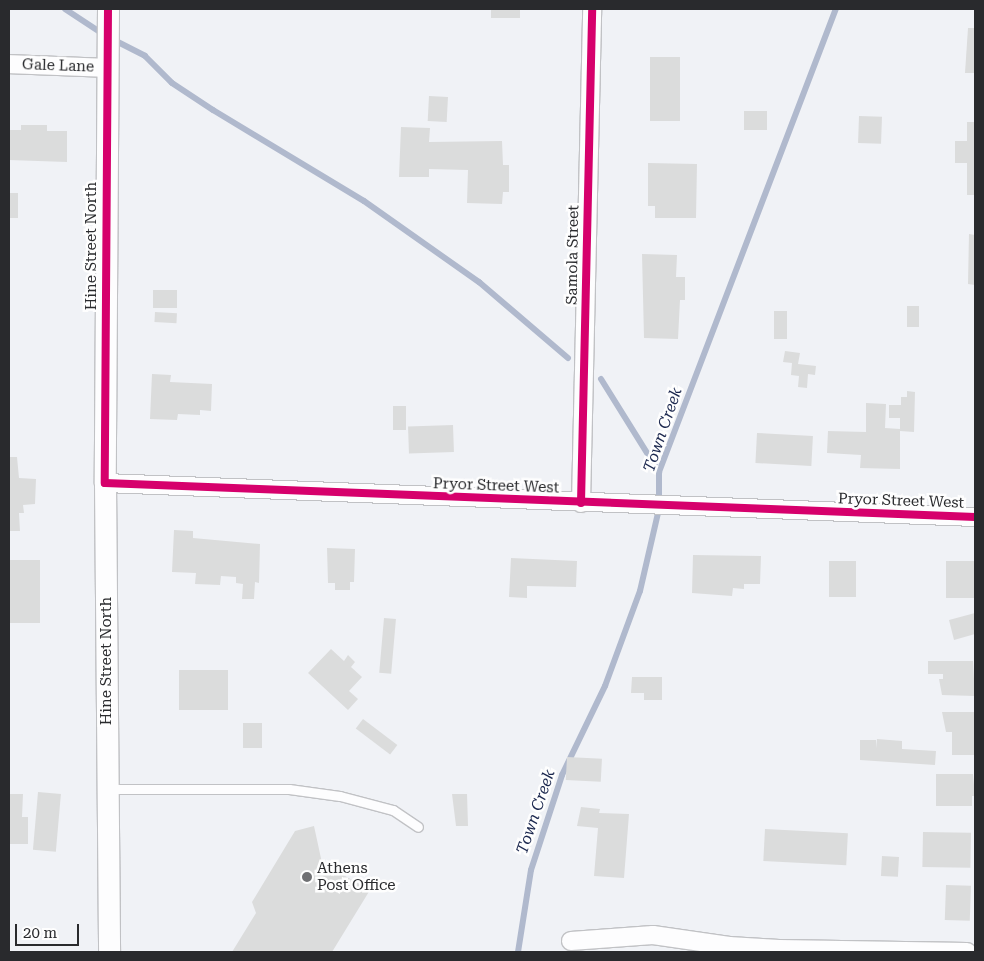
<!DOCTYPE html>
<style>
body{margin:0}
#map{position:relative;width:984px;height:961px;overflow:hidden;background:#f0f2f6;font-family:"Roboto Serif",serif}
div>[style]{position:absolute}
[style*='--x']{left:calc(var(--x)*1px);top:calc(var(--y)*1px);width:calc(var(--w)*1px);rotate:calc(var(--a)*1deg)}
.stream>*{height:6px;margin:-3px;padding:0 3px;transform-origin:3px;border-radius:3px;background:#b0b9cd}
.building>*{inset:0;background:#dbdcdc;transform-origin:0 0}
.roads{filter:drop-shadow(1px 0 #c1c2c5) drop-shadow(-1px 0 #c1c2c5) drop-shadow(0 1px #c1c2c5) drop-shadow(0 -1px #c1c2c5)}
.service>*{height:9px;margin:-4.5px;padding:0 4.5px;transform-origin:4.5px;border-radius:4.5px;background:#fdfdfe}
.minor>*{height:18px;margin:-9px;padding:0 9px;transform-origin:9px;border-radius:9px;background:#fdfdfe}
.tertiary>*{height:21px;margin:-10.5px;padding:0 10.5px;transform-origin:10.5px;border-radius:10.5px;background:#fdfdfe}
.cycleway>*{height:8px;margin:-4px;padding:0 4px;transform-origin:4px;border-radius:4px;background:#d6006c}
.dots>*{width:14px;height:14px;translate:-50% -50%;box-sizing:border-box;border:2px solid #fefefe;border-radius:50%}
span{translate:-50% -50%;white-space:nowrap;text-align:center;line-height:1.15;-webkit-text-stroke:5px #fefefe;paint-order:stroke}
.street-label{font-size:15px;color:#292a2d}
.poi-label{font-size:15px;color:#292a2d}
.left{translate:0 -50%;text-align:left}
.water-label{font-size:16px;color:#1b274e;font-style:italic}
.frame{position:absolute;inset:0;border:10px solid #292a2d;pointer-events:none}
.scale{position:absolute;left:15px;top:924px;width:64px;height:22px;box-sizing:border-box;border:2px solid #292a2d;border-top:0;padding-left:6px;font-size:15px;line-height:18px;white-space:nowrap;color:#292a2d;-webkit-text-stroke:4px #fefefe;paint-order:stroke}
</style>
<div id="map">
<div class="stream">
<div style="--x:65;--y:9;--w:45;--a:33.3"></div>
<div style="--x:112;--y:39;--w:37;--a:27"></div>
<div style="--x:145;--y:56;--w:38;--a:45"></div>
<div style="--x:172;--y:83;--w:49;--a:33.4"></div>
<div style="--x:213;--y:110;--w:176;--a:31.1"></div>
<div style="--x:364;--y:201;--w:141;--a:35.2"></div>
<div style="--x:479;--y:282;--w:117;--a:40.5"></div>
<div style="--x:601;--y:379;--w:110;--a:58.1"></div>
<div style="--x:518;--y:952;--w:83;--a:-81"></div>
<div style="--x:531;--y:870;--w:100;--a:-71.9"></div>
<div style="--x:562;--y:775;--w:99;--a:-64.2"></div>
<div style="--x:605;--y:686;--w:101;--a:-69.8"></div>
<div style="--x:640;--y:591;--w:84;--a:-77"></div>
<div style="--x:659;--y:509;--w:37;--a:-90"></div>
<div style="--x:659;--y:472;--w:496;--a:-69.1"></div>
</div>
<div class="building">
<div style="left:491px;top:9px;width:29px;height:9px"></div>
<div style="clip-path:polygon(968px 28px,975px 28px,975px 73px,965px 73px)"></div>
<div style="left:650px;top:57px;width:30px;height:64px"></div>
<div style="left:429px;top:96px;width:19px;height:25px;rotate:3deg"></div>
<div style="left:744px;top:111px;width:23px;height:19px"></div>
<div style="left:859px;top:116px;width:23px;height:27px;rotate:2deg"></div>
<div style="left:967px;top:122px;width:8px;height:73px"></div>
<div style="clip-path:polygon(21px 125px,47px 125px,47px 131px,67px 131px,67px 162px,9px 160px,9px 130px,21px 130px)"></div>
<div style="clip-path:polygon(401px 127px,430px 128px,429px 142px,502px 141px,503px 165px,509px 165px,509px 192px,503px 192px,502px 204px,467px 203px,468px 170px,429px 169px,429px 177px,399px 177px)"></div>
<div style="left:955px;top:141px;width:12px;height:22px"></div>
<div style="clip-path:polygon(648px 163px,697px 164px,696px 218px,655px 218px,655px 206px,648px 206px)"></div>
<div style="left:9px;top:193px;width:9px;height:25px"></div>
<div style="clip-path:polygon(969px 234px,975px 235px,975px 285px,968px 284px)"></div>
<div style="clip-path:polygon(642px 254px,677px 255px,676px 277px,685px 277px,685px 300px,680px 300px,678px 339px,644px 338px)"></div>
<div style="left:153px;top:290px;width:24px;height:18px"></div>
<div style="left:907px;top:306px;width:12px;height:21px"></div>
<div style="left:774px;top:311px;width:13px;height:28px"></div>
<div style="left:155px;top:312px;width:22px;height:10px;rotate:3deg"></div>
<div style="clip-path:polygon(785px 351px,800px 353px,798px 364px,816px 366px,815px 375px,808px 374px,807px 388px,798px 387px,799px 376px,791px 375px,792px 363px,783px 362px)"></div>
<div style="clip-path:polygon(152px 374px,171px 375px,170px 382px,212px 384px,211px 411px,200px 410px,200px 415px,178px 414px,177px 420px,150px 419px)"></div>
<div style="clip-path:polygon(907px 391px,915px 392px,914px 432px,900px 431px,900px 469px,860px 468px,861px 455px,827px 453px,828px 431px,866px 432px,866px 403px,886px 404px,885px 428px,900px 429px,900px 418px,889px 418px,889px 405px,901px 405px,901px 397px,907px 397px)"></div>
<div style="left:393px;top:406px;width:13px;height:24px"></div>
<div style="left:453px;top:425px;width:27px;height:45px;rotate:88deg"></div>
<div style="left:757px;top:433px;width:56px;height:30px;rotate:3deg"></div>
<div style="clip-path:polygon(9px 457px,17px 457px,19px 478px,36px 479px,35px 504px,23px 505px,24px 513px,19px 513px,20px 531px,9px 531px)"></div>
<div style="clip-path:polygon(174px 530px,193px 531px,193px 538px,260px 544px,259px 583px,255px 582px,254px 599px,242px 599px,243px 584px,236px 583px,236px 577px,221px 576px,220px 585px,195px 584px,196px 573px,172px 572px)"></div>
<div style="clip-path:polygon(327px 548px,355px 549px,354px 582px,350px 582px,350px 590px,335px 590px,335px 583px,328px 583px)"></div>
<div style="clip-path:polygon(693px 555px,761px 556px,760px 584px,744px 584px,744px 589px,733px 588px,732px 596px,692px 593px)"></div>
<div style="clip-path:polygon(511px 558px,577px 561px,576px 587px,527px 586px,527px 598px,509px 597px)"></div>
<div style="left:9px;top:560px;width:31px;height:63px"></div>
<div style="left:829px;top:561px;width:27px;height:36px"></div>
<div style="left:946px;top:561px;width:29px;height:37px"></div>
<div style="clip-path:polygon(975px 613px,975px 634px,954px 640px,949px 620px)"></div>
<div style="left:384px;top:618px;width:12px;height:55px;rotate:5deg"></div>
<div style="clip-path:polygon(331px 649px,344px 661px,348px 655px,355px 662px,351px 667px,362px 677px,349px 691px,358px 699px,348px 710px,308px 673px)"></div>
<div style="clip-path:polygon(928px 661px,973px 661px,975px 696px,942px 695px,939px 679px,943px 679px,943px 674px,928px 674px)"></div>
<div style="left:179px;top:670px;width:49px;height:40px"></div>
<div style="clip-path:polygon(632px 677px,662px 677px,662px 700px,644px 700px,644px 693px,631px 693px)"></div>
<div style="clip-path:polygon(942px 712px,975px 712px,975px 755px,952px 755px,952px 732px,946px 732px)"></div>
<div style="left:363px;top:719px;width:43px;height:12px;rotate:37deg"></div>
<div style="left:243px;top:723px;width:19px;height:25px"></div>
<div style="clip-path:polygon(877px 739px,902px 741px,902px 749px,936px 751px,935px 765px,860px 760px,860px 740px,876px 740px,876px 748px)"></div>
<div style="left:567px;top:757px;width:35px;height:23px;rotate:3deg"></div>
<div style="clip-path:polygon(936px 774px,973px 774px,975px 796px,972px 796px,972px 806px,936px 806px)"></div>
<div style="left:38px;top:792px;width:23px;height:58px;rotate:5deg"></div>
<div style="clip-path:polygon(9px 794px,23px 794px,22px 817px,28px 817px,28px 844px,9px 844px)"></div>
<div style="clip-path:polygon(452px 794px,467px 794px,468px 826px,456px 826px)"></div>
<div style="clip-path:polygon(581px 807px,600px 809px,599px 813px,629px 814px,624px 878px,594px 876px,598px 828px,577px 826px)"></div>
<div style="clip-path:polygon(314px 826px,322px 863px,370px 890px,332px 952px,232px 952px,256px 913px,252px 902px,295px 831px)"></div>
<div style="left:765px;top:829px;width:83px;height:32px;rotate:3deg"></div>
<div style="left:923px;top:832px;width:48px;height:35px;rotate:1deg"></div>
<div style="left:882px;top:856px;width:17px;height:20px;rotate:3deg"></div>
<div style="left:946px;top:885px;width:25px;height:35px;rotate:2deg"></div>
</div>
<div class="roads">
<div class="service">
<div style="--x:108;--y:789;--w:181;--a:0"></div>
<div style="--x:289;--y:789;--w:51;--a:7.8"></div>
<div style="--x:340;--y:796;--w:55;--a:14.8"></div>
<div style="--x:393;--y:810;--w:30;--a:34"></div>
</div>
<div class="minor">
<div style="--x:9;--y:64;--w:98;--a:2.3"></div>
<div style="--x:105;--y:483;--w:871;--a:2.24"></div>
<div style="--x:581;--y:503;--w:494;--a:-88.7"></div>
<div style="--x:571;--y:941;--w:82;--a:-4.2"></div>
<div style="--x:653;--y:935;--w:77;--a:8.2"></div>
<div style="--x:729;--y:946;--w:50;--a:3.4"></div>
<div style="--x:779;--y:949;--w:188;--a:0.9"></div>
</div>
<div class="tertiary">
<div style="--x:108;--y:9;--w:474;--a:90.4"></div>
<div style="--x:105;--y:483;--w:469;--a:89.5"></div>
</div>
</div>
<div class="cycleway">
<div style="--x:108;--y:9;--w:474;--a:90.4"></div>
<div style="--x:105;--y:483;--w:871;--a:2.24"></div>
<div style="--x:581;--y:503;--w:494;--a:-88.7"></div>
</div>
<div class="dots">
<div style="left:307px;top:877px;background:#6f7073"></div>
</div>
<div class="street-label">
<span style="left:58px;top:66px;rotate:2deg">Gale Lane</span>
<span style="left:92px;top:246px;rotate:-90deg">Hine Street North</span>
<span style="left:573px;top:255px;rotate:-89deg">Samola Street</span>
<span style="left:496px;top:486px;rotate:2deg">Pryor Street West</span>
<span style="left:901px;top:501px;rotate:2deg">Pryor Street West</span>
<span style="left:107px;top:661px;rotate:-90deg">Hine Street North</span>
</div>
<div class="poi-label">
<span class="left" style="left:317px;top:877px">Athens<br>Post Office</span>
</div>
<div class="water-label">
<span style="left:663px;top:430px;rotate:-71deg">Town Creek</span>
<span style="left:536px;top:812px;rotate:-71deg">Town Creek</span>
</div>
<div class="frame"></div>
<div class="scale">20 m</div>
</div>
